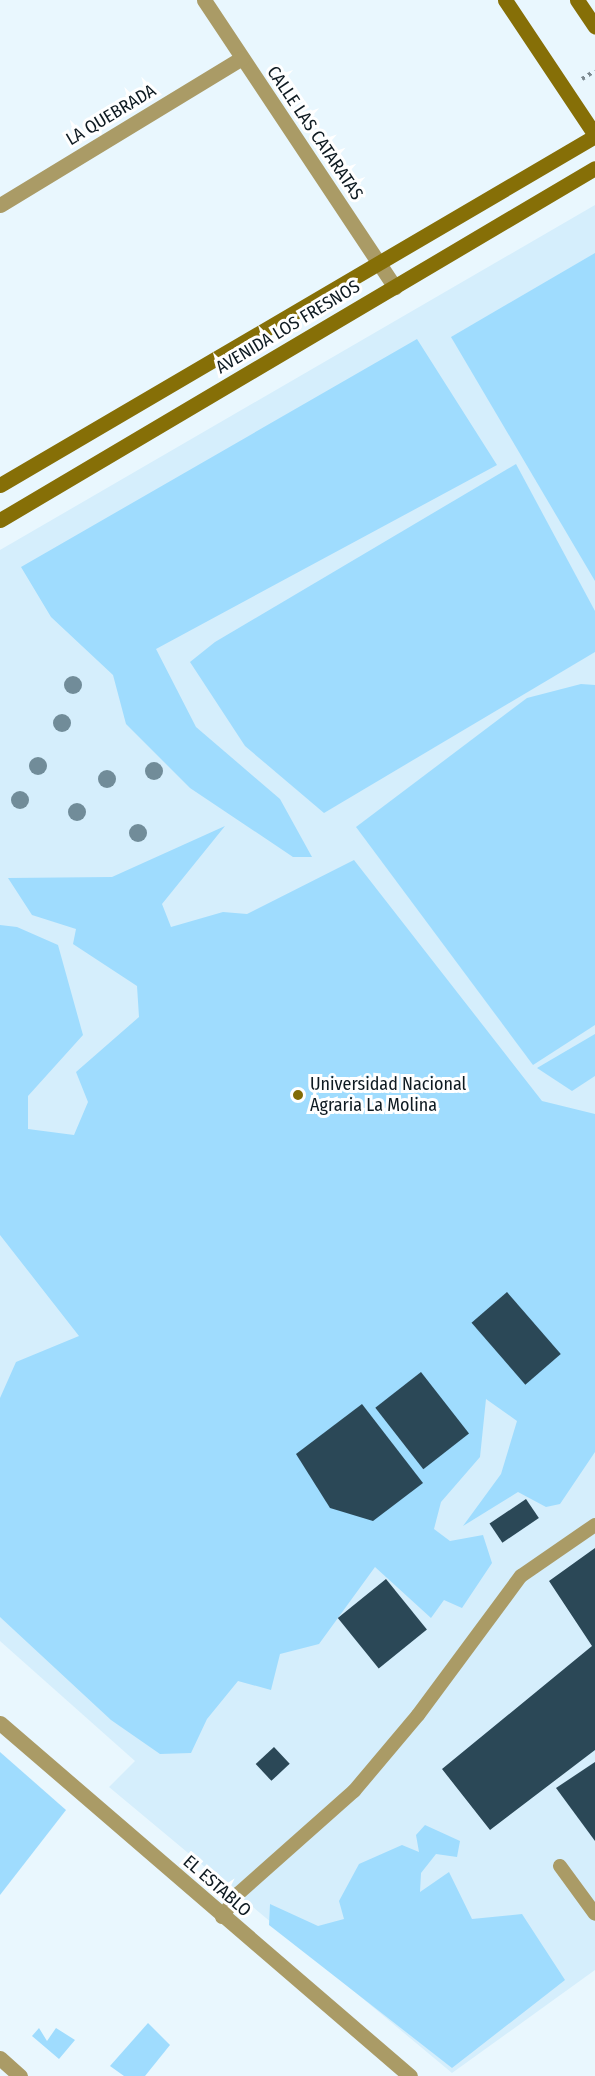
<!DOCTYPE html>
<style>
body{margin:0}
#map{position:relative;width:595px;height:2076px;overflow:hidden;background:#e9f7fe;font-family:"Fira Sans Condensed",sans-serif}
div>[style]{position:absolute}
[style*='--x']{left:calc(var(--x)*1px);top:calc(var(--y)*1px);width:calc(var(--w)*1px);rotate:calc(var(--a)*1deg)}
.built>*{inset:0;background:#d5eefc}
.green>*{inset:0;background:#9fdcfe}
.building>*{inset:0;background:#2b4857;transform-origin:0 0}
.path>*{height:4px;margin-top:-2px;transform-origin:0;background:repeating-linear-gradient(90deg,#7c8990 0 3px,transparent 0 7.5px)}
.lane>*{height:14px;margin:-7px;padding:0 7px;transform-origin:7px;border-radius:7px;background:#aa9b66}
.street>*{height:15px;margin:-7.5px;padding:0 7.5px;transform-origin:7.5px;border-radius:7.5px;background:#aa9b66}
.secondary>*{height:15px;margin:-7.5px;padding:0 7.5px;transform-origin:7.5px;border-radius:7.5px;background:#866f07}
.trees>*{width:18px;height:18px;margin:-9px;border-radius:50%;background:#718c99}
.dots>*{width:16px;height:16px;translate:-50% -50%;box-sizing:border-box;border:3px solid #fff;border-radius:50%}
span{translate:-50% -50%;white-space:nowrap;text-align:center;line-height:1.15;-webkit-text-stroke:6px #fff;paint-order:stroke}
.street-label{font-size:18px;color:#0e1a21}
.poi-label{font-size:18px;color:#0e1a21}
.left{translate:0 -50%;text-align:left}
</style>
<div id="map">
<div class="built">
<div style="clip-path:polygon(595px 205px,595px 1970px,452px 2073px,109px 1787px,135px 1761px,0 1641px,0 550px)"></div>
</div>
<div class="green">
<div style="clip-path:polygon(595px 253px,595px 581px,451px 337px)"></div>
<div style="clip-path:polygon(417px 339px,497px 465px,156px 649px,196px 727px,280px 799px,312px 857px,293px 857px,190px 788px,126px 724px,113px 675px,51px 617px,21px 567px)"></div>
<div style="clip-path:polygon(516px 464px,595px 611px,595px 652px,324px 813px,245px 746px,190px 662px,215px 642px)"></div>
<div style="clip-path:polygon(581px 684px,595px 685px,595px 1025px,533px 1065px,356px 827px,527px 698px)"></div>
<div style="clip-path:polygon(225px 826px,162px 904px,171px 927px,223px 912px,247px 914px,354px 860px,542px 1101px,595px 1114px,595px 1452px,560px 1504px,546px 1507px,518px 1492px,463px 1526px,501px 1474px,517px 1421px,486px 1399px,480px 1457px,441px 1502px,434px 1529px,450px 1541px,483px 1535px,492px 1563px,462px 1608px,444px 1600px,431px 1618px,375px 1567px,319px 1644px,280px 1654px,271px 1690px,238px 1681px,207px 1719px,191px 1753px,160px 1754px,111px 1720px,0 1617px,0 1398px,16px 1362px,79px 1336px,0 1235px,0 925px,17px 927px,58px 945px,83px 1035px,28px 1096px,28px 1129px,74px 1135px,88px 1102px,76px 1072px,139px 1017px,137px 986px,73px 944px,76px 929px,32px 915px,8px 878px,112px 877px)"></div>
<div style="clip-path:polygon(595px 1034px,595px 1076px,572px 1091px,537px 1068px)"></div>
<div style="clip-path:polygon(0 1752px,66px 1810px,0 1895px)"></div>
<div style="clip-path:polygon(425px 1825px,460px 1841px,457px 1857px,436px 1854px,421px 1873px,420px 1892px,449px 1872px,472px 1919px,522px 1914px,565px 1980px,452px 2068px,269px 1925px,270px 1904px,318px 1926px,344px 1919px,339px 1901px,359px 1864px,402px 1845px,419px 1852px,416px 1835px)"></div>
<div style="clip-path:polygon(148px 2023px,170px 2045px,145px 2076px,124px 2076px,110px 2066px)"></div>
<div style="clip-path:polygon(39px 2028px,47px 2041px,56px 2028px,75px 2040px,59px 2059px,32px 2036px)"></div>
</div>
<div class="building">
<div style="left:507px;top:1292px;width:82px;height:47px;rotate:49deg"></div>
<div style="left:421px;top:1372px;width:78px;height:58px;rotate:52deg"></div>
<div style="clip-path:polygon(362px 1404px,423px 1483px,373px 1521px,330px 1508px,296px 1454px)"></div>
<div style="left:526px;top:1499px;width:23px;height:44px;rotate:56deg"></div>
<div style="clip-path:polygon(595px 1548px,595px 1750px,490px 1830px,442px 1769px,592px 1646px,549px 1581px)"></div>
<div style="left:386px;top:1579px;width:65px;height:62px;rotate:51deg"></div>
<div style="left:274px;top:1747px;width:23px;height:25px;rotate:47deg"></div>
<div style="clip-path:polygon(595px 1762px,595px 1841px,556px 1788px)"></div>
</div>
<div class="path">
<div style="--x:582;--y:79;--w:15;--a:-32"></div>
</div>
<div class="lane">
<div style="--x:560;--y:1866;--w:59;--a:53.9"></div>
<div style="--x:222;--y:1917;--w:29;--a:-55"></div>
<div style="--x:239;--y:1893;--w:154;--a:-41.6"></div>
<div style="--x:354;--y:1791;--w:99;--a:-49.9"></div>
<div style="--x:418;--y:1715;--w:173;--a:-53.5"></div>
<div style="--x:521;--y:1576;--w:90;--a:-34.6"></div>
</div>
<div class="street">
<div style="--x:204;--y:0;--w:345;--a:56.4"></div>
<div style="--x:0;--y:205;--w:283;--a:-31.3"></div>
<div style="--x:0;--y:1723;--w:541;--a:40.73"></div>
<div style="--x:0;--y:2058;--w:27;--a:42"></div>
</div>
<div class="secondary">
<div style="--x:505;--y:0;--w:162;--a:56.3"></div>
<div style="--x:577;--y:0;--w:32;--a:56"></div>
<div style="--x:0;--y:485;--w:690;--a:-30.39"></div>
<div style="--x:0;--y:520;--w:691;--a:-30.61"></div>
</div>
<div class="trees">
<div style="left:73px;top:685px"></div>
<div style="left:62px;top:723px"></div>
<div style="left:38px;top:766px"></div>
<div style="left:154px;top:771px"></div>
<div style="left:107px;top:779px"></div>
<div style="left:20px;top:800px"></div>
<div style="left:77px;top:812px"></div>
<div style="left:138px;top:833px"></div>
</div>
<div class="dots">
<div style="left:298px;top:1095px;background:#816b05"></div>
</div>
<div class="street-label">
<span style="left:111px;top:115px;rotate:-31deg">LA QUEBRADA</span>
<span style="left:315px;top:133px;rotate:56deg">CALLE LAS CATARATAS</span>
<span style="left:288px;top:327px;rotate:-31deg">AVENIDA LOS FRESNOS</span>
<span style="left:217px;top:1886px;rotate:41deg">EL ESTABLO</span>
</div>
<div class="poi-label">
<span class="left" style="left:310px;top:1095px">Universidad Nacional<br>Agraria La Molina</span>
</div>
</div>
